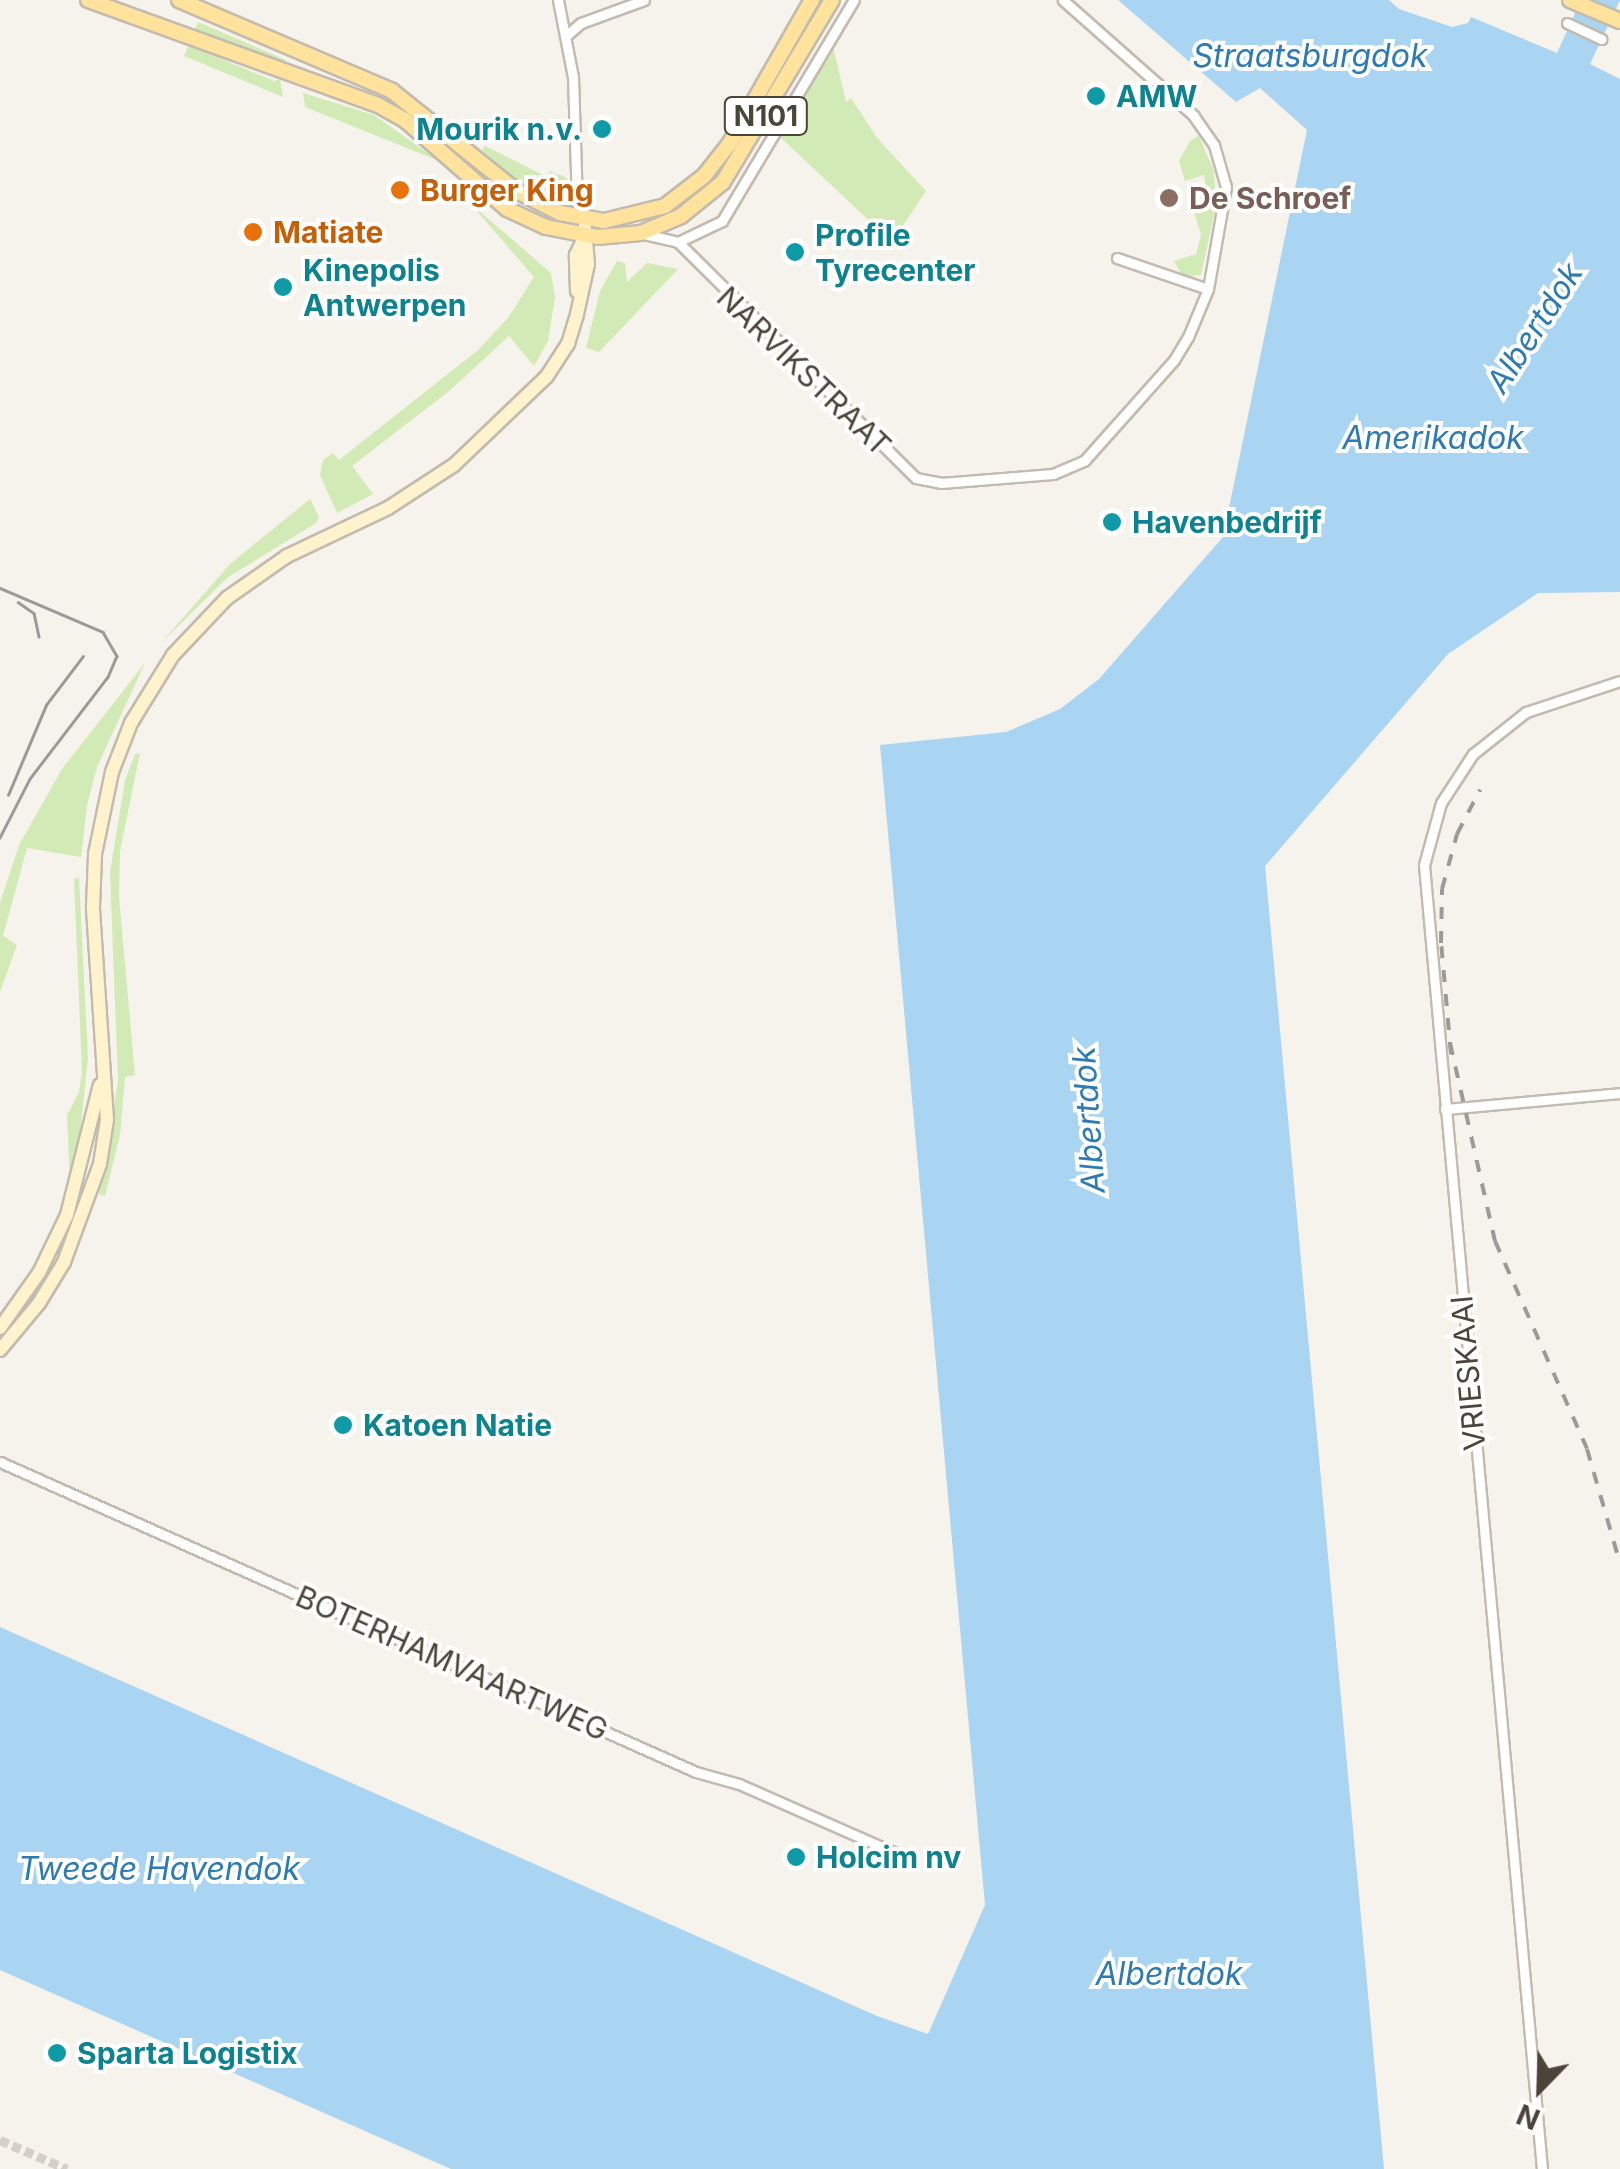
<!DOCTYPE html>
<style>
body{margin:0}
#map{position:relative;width:1620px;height:2169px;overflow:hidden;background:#f6f3ec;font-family:Inter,sans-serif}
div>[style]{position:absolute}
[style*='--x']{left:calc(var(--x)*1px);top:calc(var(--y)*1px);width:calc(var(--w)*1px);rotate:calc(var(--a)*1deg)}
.green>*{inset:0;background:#d2eab5}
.water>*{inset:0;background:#a9d4f2}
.street-tunnel>*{height:9px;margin-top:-4.5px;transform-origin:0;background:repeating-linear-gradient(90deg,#d4d0c8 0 9px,transparent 0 13.5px)}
.roads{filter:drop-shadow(2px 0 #c2bbae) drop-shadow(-2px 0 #c2bbae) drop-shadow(0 2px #c2bbae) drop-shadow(0 -2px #c2bbae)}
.street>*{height:9px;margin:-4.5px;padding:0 4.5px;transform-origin:4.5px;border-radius:4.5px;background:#fff}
.secondary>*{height:12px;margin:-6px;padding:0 6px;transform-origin:6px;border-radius:6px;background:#fff3cd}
.primary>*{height:14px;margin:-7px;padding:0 7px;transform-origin:7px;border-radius:7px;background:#ffe39c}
.tram>*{height:2.5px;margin:-1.25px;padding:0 1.25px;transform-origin:1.25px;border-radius:1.25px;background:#9a9a9a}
.rail>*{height:4px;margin-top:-2px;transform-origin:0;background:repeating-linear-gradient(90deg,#9a9a9a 0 12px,transparent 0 24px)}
.dots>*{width:28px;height:28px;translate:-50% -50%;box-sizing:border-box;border:5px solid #fff;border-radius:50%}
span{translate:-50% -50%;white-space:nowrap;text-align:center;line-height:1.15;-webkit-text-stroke:8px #fff;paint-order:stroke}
.shield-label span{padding:2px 8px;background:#fff;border:2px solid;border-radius:8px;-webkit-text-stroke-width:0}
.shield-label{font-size:28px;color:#4b4439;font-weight:700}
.culture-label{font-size:30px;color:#0d838f;font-weight:700}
.left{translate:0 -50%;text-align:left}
.right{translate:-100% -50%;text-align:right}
.food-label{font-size:30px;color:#c56008;font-weight:700}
.education-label{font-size:30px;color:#785e54;font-weight:700}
.street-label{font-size:30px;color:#4b4439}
.water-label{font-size:32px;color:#2e7ab2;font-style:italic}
.north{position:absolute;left:1490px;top:2039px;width:100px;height:100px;-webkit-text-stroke:8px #fff;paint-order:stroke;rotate:203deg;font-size:28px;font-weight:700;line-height:40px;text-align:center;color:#4b4439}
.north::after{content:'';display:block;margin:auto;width:35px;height:45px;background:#4b4439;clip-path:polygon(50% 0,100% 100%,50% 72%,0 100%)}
</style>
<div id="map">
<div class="green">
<div style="clip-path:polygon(198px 22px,286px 60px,283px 67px,193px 34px)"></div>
<div style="clip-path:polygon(189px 45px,274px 81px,280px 79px,283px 97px,184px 56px)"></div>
<div style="clip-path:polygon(833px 46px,846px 102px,851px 98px,877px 138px,926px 191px,892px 242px,779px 136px)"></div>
<div style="clip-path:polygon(303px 93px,374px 115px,439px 161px,305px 107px)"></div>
<div style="clip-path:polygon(1199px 136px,1214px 171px,1216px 206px,1201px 275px,1188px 276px,1181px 274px,1174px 261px,1196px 254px,1201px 235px,1192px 204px,1207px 202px,1206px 190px,1204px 175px,1185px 181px,1179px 161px,1190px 141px)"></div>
<div style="clip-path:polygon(485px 146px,547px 177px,550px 171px,567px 178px,565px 196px,547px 198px,523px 185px,482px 150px)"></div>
<div style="clip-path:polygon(470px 203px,551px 273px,555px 298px,548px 341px,534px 366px,509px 336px,448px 392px,352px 466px,373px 494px,337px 513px,320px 475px,323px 460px,333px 453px,339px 460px,478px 350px,508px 318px,534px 277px)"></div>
<div style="clip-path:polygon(617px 261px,625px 263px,627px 282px,647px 263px,678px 269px,599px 352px,586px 348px,600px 291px)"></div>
<div style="clip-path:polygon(310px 499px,319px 517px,316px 523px,227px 578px,161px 643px,230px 564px)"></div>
<div style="clip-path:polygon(145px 663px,97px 767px,87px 805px,81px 857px,27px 848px,3px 936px,17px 945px,0 992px,0 903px,19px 845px,62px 769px)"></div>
<div style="clip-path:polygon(140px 753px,120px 851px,119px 897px,135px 1075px,125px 1077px,120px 1135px,105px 1196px,99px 1195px,118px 1081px,110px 872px,125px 780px,135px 754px)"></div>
<div style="clip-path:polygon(79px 878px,88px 1058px,78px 1152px,70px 1182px,67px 1115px,79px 1092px,82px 1072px,74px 879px)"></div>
</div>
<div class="water">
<div style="clip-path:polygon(1118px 0,1389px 0,1399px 9px,1452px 27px,1468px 23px,1471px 17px,1557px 53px,1581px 0,1620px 0,1590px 64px,1620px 79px,1620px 592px,1538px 593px,1448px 654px,1265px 866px,1384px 2169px,451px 2169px,0 1970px,0 1627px,877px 2016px,928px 2034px,985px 1905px,880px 745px,1006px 732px,1060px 709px,1099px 679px,1223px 537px,1307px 130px,1260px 88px,1236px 102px)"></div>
</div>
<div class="street-tunnel">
<div style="--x:0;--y:2140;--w:73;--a:23.4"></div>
</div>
<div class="roads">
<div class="street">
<div style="--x:558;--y:0;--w:78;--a:79"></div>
<div style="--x:573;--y:77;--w:125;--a:88.2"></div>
<div style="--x:577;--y:202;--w:17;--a:65"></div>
<div style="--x:1567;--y:23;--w:38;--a:25"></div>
<div style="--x:567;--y:35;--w:18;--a:-41"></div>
<div style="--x:581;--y:23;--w:67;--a:-20.1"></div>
<div style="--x:644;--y:234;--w:35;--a:13"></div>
<div style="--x:678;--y:242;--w:49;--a:-25.5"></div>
<div style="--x:722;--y:221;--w:257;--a:-59.2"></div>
<div style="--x:678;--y:242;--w:335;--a:44.8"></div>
<div style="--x:916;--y:478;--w:25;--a:11"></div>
<div style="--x:941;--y:483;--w:112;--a:-4.6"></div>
<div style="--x:1053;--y:474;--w:34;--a:-23"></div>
<div style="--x:1084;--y:461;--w:135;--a:-48.3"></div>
<div style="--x:1174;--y:360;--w:27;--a:-59"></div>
<div style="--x:1188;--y:337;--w:52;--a:-67.4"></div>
<div style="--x:1208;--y:289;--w:104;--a:-80"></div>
<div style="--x:1226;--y:187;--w:44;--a:-105.9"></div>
<div style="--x:1214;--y:145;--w:35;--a:-125"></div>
<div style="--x:1194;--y:116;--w:175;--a:-138.5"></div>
<div style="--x:1117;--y:258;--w:96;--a:18.8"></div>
<div style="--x:1445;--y:1109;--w:176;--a:-5.2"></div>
<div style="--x:0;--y:1462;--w:762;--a:24.01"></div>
<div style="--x:696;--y:1772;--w:45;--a:15.6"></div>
<div style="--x:739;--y:1784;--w:184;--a:23.8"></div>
<div style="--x:1542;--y:2169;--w:1309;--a:-95.17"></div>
<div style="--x:1424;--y:865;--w:64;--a:-74.7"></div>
<div style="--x:1441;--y:803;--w:59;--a:-56.9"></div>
<div style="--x:1473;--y:754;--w:68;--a:-38.4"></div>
<div style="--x:1526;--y:712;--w:99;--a:-18.3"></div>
</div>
<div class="secondary">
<div style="--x:577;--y:291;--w:36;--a:-92"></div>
<div style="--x:576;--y:255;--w:21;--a:-65"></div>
<div style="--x:0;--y:1328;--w:67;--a:-54.7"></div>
<div style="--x:39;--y:1273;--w:64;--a:-64.2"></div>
<div style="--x:67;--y:1215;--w:134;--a:-75.8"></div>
<div style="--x:0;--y:1350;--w:61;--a:-50.3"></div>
<div style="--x:39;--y:1303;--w:48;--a:-58.6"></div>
<div style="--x:64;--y:1262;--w:104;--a:-69.8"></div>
<div style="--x:100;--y:1164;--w:45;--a:-81"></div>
<div style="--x:107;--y:1120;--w:213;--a:-93.8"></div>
<div style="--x:93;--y:907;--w:53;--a:-87.8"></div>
<div style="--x:95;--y:854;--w:84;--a:-78.3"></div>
<div style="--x:112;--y:772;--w:53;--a:-68.8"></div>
<div style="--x:131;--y:723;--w:80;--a:-58.3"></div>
<div style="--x:173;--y:655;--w:79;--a:-46.5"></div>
<div style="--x:227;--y:598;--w:73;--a:-35"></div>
<div style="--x:287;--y:556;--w:112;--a:-25.4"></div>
<div style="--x:388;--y:508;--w:79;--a:-33.1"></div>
<div style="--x:454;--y:465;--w:129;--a:-43.7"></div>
<div style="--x:547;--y:376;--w:38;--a:-57"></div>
<div style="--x:568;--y:344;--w:31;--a:-73"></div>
<div style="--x:577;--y:314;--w:51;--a:-77.6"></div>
<div style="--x:588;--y:264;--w:37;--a:-95"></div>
</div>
<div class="primary">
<div style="--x:88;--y:0;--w:308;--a:19.9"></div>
<div style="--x:378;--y:105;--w:31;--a:29"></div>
<div style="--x:405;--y:120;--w:135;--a:41.1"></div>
<div style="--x:507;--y:209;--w:43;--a:24.8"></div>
<div style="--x:546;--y:227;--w:53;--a:10.9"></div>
<div style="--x:598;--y:237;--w:43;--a:-5.3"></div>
<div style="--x:641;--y:233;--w:43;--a:-23"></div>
<div style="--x:681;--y:216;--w:54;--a:-39"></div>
<div style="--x:723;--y:182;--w:212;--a:-59.1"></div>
<div style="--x:179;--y:0;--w:232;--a:23.1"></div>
<div style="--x:392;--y:91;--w:158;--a:38.8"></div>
<div style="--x:515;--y:190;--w:51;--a:27.1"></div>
<div style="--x:560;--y:213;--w:45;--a:10.3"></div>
<div style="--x:604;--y:221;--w:63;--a:-13.8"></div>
<div style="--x:665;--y:206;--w:49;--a:-37.6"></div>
<div style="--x:704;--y:176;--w:42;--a:-51.8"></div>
<div style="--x:730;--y:143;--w:165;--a:-60.2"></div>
<div style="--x:1570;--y:0;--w:54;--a:22.8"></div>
</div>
</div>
<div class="tram">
<div style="--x:0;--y:588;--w:112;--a:23.1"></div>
<div style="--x:103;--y:632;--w:28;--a:60"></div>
<div style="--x:117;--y:656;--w:23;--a:113"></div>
<div style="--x:108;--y:677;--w:128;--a:127.4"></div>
<div style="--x:30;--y:779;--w:66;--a:117"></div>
<div style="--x:18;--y:602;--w:19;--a:35"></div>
<div style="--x:34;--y:613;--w:24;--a:78"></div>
<div style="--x:8;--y:795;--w:98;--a:-67.1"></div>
<div style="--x:46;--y:705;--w:61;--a:-52.9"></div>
</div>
<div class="rail">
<div style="--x:1450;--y:1043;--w:203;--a:77.2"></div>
<div style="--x:1495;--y:1241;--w:227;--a:66.1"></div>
<div style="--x:1587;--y:1449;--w:119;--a:73.9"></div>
<div style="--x:1451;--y:1054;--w:111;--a:-95.1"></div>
<div style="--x:1441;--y:943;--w:54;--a:-88.9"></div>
<div style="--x:1442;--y:889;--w:57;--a:-74.7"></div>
<div style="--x:1457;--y:834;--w:50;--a:-62.4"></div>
</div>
<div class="dots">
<div style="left:1096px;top:96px;background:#0f9aa8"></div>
<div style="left:602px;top:129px;background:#0f9aa8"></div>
<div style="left:400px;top:190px;background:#e8710a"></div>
<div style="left:1169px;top:198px;background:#8d6e63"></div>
<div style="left:253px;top:232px;background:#e8710a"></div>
<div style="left:795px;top:252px;background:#0f9aa8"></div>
<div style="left:283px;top:287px;background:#0f9aa8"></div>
<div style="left:1112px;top:522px;background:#0f9aa8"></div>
<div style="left:343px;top:1425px;background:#0f9aa8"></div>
<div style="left:796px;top:1857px;background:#0f9aa8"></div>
<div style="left:57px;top:2053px;background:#0f9aa8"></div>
</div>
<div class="shield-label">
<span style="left:766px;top:116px">N101</span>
</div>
<div class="culture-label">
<span class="left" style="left:1116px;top:96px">AMW</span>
<span class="right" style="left:582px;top:129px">Mourik n.v.</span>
<span class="left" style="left:815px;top:252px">Profile<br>Tyrecenter</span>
<span class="left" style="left:303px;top:287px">Kinepolis<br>Antwerpen</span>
<span class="left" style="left:1132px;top:522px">Havenbedrijf</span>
<span class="left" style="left:363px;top:1425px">Katoen Natie</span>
<span class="left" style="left:816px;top:1857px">Holcim nv</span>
<span class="left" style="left:77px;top:2053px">Sparta Logistix</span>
</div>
<div class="food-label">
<span class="left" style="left:420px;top:190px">Burger King</span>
<span class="left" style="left:273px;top:232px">Matiate</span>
</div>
<div class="education-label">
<span class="left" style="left:1189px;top:198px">De Schroef</span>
</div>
<div class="street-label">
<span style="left:804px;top:371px;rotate:44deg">NARVIKSTRAAT</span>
<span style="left:1468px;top:1373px;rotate:-95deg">VRIESKAAI</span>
<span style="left:452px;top:1663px;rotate:24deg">BOTERHAMVAARTWEG</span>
</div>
<div class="water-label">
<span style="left:1310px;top:56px">Straatsburgdok</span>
<span style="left:1535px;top:328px;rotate:-57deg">Albertdok</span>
<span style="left:1433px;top:438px">Amerikadok</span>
<span style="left:1089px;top:1120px;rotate:-94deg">Albertdok</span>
<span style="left:159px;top:1869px">Tweede Havendok</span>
<span style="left:1169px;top:1974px">Albertdok</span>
</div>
<div class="north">N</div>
</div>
